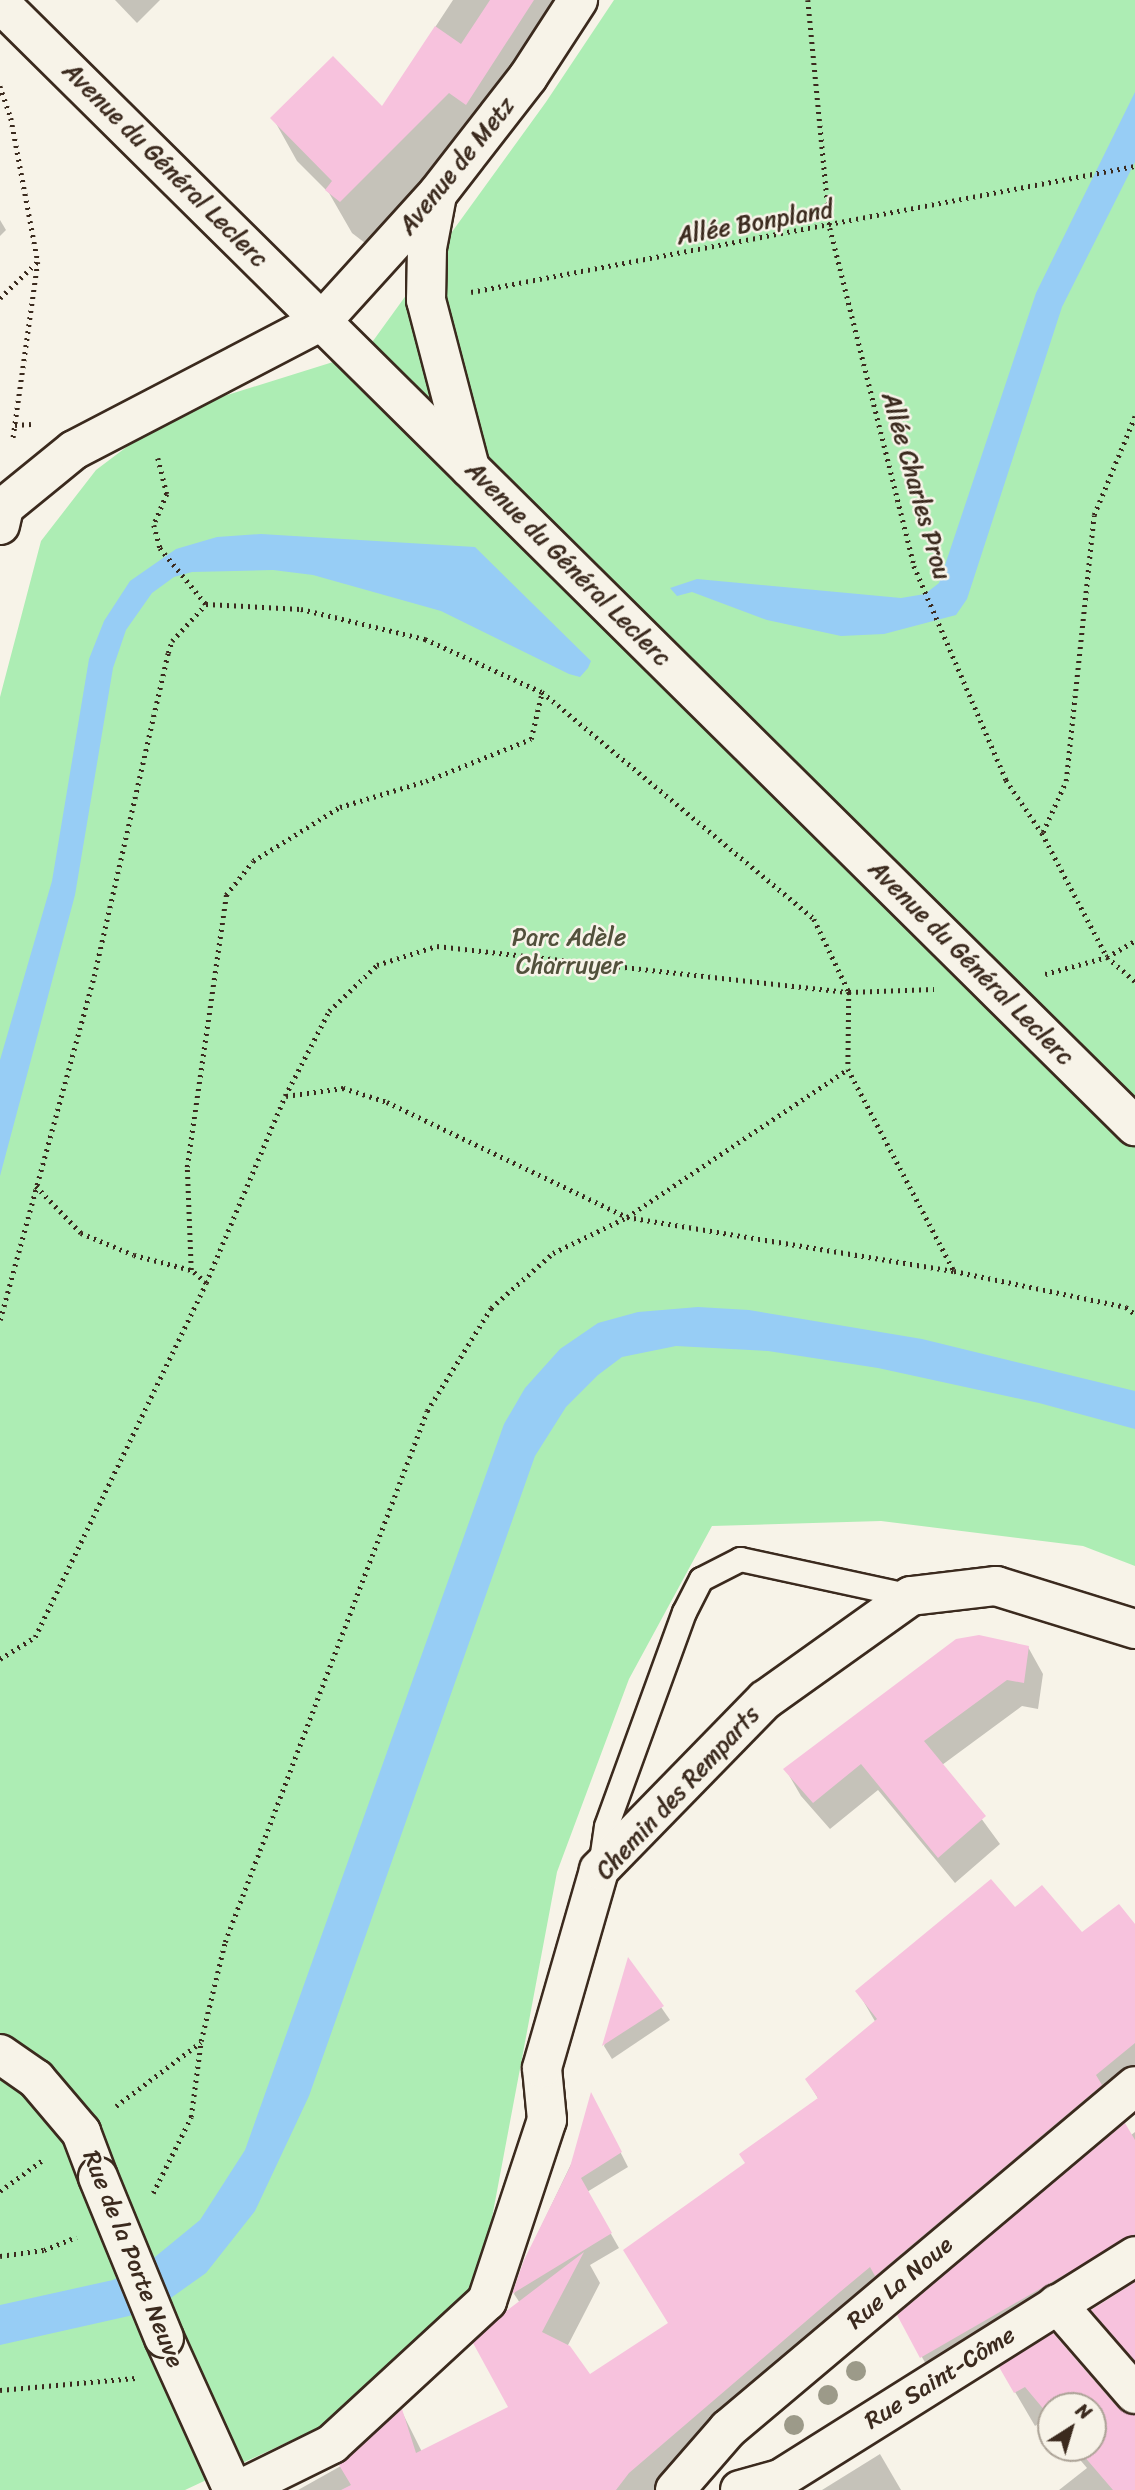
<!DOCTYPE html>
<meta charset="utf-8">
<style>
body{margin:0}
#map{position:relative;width:1135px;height:2490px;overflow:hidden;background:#f7f3e8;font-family:Sriracha,sans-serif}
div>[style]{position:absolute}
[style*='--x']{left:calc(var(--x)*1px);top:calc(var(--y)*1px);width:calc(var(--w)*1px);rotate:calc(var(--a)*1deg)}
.green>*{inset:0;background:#adedb4}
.water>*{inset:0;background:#97cdf5}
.shadow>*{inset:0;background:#0003}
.building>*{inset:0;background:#f7c2dd}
.path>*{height:4.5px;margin-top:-2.25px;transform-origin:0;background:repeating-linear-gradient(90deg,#3b2a1e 0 2px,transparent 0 7px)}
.roads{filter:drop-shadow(2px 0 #3b2a1e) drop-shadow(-2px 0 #3b2a1e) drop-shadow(0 2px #3b2a1e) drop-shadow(0 -2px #3b2a1e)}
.lane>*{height:23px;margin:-11.5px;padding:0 11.5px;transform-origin:11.5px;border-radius:11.5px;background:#f7f3e8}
.street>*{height:38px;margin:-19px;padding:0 19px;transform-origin:19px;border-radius:19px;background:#f7f3e8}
.secondary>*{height:38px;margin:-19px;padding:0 19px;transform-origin:19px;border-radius:19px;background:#f7f3e8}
.bridges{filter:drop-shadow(2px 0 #3b2a1e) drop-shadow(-2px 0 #3b2a1e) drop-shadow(0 2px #3b2a1e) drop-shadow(0 -2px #3b2a1e)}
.street-bridge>*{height:38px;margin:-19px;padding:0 19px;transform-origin:19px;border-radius:19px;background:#f7f3e8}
.trees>*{width:20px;height:20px;margin:-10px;border-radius:50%;background:#9c9a89}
span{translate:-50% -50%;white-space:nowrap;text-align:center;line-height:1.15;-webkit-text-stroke:5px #f7f3e8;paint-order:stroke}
.street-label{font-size:24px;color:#3b2a1e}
.park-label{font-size:24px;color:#52513c}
.north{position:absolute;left:1037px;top:2392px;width:70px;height:70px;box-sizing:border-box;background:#f7f3e8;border:2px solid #aca397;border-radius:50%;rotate:37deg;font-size:19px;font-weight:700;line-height:28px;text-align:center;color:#3b2a1e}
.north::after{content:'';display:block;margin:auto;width:24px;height:32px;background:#3b2a1e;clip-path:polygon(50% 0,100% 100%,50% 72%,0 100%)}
</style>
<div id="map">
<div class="green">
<div style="clip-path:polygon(614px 0,1135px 0,1135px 1566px,1083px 1546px,881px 1521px,712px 1526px,629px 1679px,557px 1872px,491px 2223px,469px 2297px,320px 2427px,185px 2490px,0 2490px,0 697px,41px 541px,96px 470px,173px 412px,365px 352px,546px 102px)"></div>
</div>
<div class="water">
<div style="clip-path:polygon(1135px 92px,1135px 162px,1062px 307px,967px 599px,956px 615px,884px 634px,841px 636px,767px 620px,692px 592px,677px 596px,670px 588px,697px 579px,901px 598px,925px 594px,939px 583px,1036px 293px)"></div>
<div style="clip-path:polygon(261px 534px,475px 547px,591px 661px,588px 668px,580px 677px,569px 674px,441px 611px,313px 575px,273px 570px,192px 572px,174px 577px,152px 593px,126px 630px,113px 668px,75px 895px,0 1176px,0 1060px,52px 881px,89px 659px,104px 621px,130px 581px,176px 549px,217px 537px)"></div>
<div style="clip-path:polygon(698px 1307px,749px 1310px,922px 1339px,1135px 1391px,1135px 1429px,1039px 1403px,878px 1368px,768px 1351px,676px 1346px,622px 1357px,598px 1375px,566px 1407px,535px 1456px,309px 2096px,255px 2211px,206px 2273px,168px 2300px,129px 2316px,0 2345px,0 2305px,113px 2280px,150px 2261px,200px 2220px,245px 2150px,504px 1424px,525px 1388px,560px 1349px,598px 1323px,638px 1312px)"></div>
</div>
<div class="shadow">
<div style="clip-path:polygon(115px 0,160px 0,137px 23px)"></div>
<div style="clip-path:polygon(453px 0,584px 0,474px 135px,365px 243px,352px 233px,329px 193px,297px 161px,273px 118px,382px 108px)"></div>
<div style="clip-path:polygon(0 220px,6px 230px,0 236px)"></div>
<div style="clip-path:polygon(964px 1639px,1028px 1647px,1043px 1674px,1038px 1709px,1022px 1706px,942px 1765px,1000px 1844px,955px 1883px,878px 1790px,830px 1829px,801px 1796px,786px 1770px)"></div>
<div style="clip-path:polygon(1015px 1909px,1082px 1935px,1135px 1927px,1135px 2088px,662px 2490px,298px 2490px,348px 2462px,402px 2412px,422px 2452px,510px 2408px,520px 2303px,514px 2294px,525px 2260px,598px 2108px,628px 2167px,587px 2192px,619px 2248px,590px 2265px,600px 2283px,567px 2347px,589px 2377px,669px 2324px,746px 2164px,819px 2100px,807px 2080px,876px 2023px,858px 1992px)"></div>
<div style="clip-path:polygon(629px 1961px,670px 2020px,612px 2059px,604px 2046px)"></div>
<div style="clip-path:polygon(1135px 2132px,1135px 2275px,941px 2391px,899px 2316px)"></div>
<div style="clip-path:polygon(1135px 2284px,1135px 2369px,1093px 2310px)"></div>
<div style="clip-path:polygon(1053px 2335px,1126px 2416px,1135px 2417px,1135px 2490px,1059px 2490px,1087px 2468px,1070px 2448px,1093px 2448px,1093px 2406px,1051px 2406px,1051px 2427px,1045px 2419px,1035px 2426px,1001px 2368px)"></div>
<div style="clip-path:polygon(880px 2454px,901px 2490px,822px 2490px)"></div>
</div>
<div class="building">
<div style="clip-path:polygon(490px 0,534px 0,466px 105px,449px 93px,340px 202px,325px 190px,332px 181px,270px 118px,333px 56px,382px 106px,435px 26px,461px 44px)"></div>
<div style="clip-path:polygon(979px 1635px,1029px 1646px,1024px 1683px,1007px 1680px,924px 1741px,986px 1816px,938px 1858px,861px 1764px,813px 1803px,783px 1769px,956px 1639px)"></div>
<div style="clip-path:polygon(991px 1879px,1015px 1907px,1042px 1885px,1082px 1932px,1119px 1904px,1135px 1924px,1135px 2043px,1096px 2075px,1102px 2085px,875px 2276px,870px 2267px,840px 2292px,629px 2473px,616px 2490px,341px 2490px,351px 2485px,339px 2465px,402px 2409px,416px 2453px,508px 2407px,473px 2343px,505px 2312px,584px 2252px,542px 2332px,570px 2346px,590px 2374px,668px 2323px,623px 2250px,745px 2163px,739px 2154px,818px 2098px,805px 2079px,877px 2019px,855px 1991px)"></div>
<div style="clip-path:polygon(628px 1957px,664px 2006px,602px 2046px)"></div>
<div style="clip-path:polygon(591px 2092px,622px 2152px,581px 2178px,612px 2233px,512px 2294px,524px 2260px,570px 2167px)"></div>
<div style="clip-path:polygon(1125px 2123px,1135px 2140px,1135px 2234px,920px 2358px,897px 2315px)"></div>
<div style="clip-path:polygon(1135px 2282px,1135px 2361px,1091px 2310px)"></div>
<div style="clip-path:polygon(1053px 2333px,1118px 2408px,1135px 2415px,1135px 2490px,1113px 2490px,1077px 2448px,1093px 2448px,1093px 2406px,1051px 2406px,1051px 2418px,1025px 2387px,1014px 2393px,999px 2367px)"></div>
</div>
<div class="path">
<div style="--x:808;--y:0;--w:229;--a:84.5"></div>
<div style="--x:830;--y:228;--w:348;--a:76"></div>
<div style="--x:914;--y:566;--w:233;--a:66.7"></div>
<div style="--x:1006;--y:780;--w:64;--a:55.8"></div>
<div style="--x:1042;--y:833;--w:140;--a:62.3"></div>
<div style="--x:1107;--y:957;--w:37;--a:41"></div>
<div style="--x:0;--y:86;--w:34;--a:71"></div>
<div style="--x:11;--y:118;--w:147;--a:79.4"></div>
<div style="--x:38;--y:262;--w:180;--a:98"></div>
<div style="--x:471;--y:292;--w:676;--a:-10.74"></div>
<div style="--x:0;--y:298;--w:52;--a:-44.2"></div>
<div style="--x:15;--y:425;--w:16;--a:-4"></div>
<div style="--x:158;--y:458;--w:37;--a:76"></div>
<div style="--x:167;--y:494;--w:34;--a:113"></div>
<div style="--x:154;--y:525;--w:24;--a:75"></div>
<div style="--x:160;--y:548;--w:72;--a:50.6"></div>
<div style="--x:206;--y:604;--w:95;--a:3"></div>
<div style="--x:301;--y:609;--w:128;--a:13.6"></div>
<div style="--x:425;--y:639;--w:128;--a:24.4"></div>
<div style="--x:542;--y:692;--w:354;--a:39.8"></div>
<div style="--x:814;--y:919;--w:81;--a:64.4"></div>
<div style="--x:849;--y:992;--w:77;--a:90.7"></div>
<div style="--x:848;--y:1069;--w:228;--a:62.3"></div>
<div style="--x:954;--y:1271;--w:176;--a:11.8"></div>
<div style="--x:1126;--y:1307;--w:11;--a:38"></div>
<div style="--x:1043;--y:832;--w:56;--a:-65.7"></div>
<div style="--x:1066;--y:781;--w:267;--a:-84"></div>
<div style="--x:1094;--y:515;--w:107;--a:-67.5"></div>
<div style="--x:1045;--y:974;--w:64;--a:-15.3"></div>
<div style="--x:1107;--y:957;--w:32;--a:-30"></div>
<div style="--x:286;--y:1096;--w:58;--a:-8"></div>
<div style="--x:343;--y:1088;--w:46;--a:17.7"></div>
<div style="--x:387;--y:1102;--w:266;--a:25.6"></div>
<div style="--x:627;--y:1217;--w:266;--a:-33.8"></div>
<div style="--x:36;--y:1186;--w:65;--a:46.2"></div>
<div style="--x:81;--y:1233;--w:57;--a:22.5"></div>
<div style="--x:134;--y:1255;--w:59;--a:14.7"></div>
<div style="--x:206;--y:1283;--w:20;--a:-139"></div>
<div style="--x:191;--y:1270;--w:103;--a:-92.2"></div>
<div style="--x:187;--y:1167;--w:275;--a:-81.8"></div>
<div style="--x:226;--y:895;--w:43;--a:-51.5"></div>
<div style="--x:253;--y:861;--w:102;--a:-31.8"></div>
<div style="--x:340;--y:807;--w:90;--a:-16.8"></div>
<div style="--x:426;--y:781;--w:113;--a:-21.8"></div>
<div style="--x:531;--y:739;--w:48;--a:-76.8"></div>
<div style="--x:0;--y:1320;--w:357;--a:-74.7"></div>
<div style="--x:94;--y:976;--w:331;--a:-77.1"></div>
<div style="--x:168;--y:653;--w:13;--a:-72"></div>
<div style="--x:172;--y:641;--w:50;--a:-47.4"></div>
<div style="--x:0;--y:1659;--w:41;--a:-32.2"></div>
<div style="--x:35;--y:1637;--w:393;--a:-64.2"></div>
<div style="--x:206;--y:1283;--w:203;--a:-67.1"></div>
<div style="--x:285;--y:1096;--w:96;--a:-62.6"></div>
<div style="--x:329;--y:1011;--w:66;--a:-43.8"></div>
<div style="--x:377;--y:965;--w:63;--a:-17.6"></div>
<div style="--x:437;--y:946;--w:415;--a:6.4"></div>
<div style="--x:849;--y:992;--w:85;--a:-2"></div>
<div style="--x:116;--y:2106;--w:106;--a:-37"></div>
<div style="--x:0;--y:2191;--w:54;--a:-36"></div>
<div style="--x:153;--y:2193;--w:85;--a:-63.4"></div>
<div style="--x:191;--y:2117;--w:77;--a:-82.5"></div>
<div style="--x:201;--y:2041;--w:102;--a:-76.4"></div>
<div style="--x:225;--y:1942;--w:568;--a:-69.17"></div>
<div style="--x:427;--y:1411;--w:121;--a:-58.1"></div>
<div style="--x:491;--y:1308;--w:83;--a:-41.6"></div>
<div style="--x:553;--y:1253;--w:82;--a:-25.9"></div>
<div style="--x:627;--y:1217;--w:331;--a:9.4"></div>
<div style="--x:0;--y:2256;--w:44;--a:-7.8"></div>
<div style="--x:44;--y:2250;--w:35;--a:-22"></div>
<div style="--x:0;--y:2390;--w:136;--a:-5.1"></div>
</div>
<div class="roads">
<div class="lane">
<div style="--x:600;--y:1867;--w:41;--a:-81.7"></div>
<div style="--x:606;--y:1826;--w:228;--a:-70"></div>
<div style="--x:684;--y:1612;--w:37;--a:-63"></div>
<div style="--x:701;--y:1579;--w:44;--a:-27.1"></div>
<div style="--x:740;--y:1559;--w:175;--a:12.2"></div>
</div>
<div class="street">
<div style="--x:0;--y:2054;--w:44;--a:34.8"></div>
<div style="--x:36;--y:2079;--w:70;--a:49.7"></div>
<div style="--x:81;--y:2132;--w:48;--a:69.3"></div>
<div style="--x:1057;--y:2304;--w:119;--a:49.1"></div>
<div style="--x:164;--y:2338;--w:167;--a:65.6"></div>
<div style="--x:239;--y:2490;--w:104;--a:-26.3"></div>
<div style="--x:332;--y:2444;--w:211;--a:-42.7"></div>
<div style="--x:487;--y:2301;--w:191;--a:-71.7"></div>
<div style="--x:547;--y:2120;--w:52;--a:-95.5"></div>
<div style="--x:542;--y:2068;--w:206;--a:-73.9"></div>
<div style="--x:599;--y:1870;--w:238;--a:-45.7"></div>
<div style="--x:765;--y:1700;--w:179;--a:-35.5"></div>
<div style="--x:911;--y:1596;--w:86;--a:-6.7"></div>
<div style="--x:996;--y:1586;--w:145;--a:17.2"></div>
<div style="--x:740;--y:2490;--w:41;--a:-15.4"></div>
<div style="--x:780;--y:2479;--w:419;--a:-32.1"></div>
</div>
<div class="secondary">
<div style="--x:0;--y:3;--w:1597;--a:44.7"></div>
<div style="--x:437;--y:195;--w:54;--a:100.7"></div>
<div style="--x:427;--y:248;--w:52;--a:91.1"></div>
<div style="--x:426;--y:300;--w:174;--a:75.3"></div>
<div style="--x:0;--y:525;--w:18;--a:-77"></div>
<div style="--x:4;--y:507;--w:90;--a:-39.2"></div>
<div style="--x:74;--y:450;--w:280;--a:-27.5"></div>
<div style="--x:322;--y:321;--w:173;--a:-47.8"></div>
<div style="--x:438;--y:193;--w:147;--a:-52.2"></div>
<div style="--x:528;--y:77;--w:92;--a:-57"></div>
<div style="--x:675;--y:2490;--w:81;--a:-49"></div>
<div style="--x:728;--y:2429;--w:532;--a:-40.12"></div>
</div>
</div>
<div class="bridges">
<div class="street-bridge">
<div style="--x:98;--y:2177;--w:174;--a:67.7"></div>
</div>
</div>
<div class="trees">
<div style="left:856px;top:2371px"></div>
<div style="left:828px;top:2395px"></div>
<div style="left:794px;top:2425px"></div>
</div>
<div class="street-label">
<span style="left:165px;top:165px;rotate:45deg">Avenue du Général Leclerc</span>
<span style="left:457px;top:166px;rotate:-51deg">Avenue de Metz</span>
<span style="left:755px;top:223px;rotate:-10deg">Allée Bonpland</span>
<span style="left:916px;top:486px;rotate:74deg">Allée Charles Prou</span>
<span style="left:568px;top:564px;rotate:45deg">Avenue du Général Leclerc</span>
<span style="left:971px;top:963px;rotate:45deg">Avenue du Général Leclerc</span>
<span style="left:678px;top:1793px;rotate:-47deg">Chemin des Remparts</span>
<span style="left:133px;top:2259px;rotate:68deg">Rue de la Porte Neuve</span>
<span style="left:900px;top:2283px;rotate:-40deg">Rue La Noue</span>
<span style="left:940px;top:2378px;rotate:-32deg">Rue Saint-Côme</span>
</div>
<div class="park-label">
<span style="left:569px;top:952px">Parc Adèle<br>Charruyer</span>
</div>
<div class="north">N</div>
</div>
